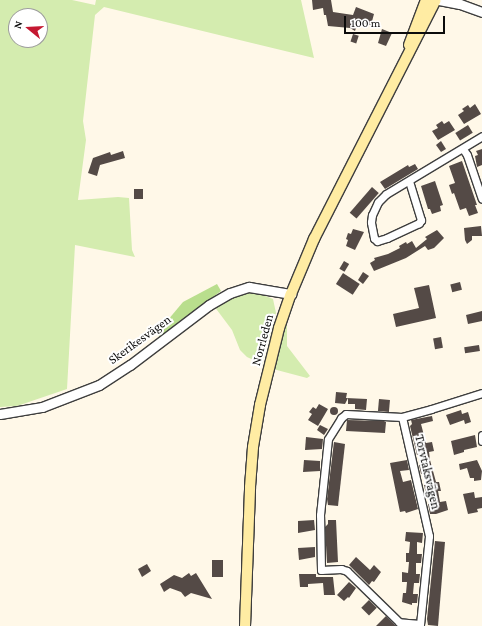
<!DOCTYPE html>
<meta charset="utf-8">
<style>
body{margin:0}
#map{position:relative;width:482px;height:626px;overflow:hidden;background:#fff8e8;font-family:"Crimson Pro",serif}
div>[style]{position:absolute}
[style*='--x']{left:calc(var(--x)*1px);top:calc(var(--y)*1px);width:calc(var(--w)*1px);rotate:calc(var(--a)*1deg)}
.green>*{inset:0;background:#d4ecaf}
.forest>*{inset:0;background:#b9de8d}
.building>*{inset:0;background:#544a46;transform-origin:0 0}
.round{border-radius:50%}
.roads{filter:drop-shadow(1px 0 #3e3e3e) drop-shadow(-1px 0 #3e3e3e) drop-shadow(0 1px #3e3e3e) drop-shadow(0 -1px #3e3e3e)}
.minor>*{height:7px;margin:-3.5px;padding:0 3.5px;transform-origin:3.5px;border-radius:3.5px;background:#fff}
.tertiary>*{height:9px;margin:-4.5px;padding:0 4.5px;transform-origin:4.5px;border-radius:4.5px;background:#fff}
.secondary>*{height:10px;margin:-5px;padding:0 5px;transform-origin:5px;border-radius:5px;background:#ffeca3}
span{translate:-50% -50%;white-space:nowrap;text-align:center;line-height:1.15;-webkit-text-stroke:4px #fff;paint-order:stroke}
.street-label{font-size:13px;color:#0b0b0b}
.north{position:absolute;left:8px;top:8px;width:40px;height:40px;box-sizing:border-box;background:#fff;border:1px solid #9d9d9d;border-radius:50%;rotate:288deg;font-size:11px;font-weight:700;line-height:16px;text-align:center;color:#0b0b0b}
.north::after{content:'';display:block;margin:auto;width:14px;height:18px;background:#c51831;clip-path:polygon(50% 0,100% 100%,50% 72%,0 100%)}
.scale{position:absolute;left:344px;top:16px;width:101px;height:18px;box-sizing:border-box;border:2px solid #0b0b0b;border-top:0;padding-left:5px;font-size:12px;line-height:14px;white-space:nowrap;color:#0b0b0b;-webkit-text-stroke:3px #fff;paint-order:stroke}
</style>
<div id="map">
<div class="green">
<div style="clip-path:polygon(evenodd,0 0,72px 0,95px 5px,96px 0,301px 0,314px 58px,104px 7px,95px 15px,83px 121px,86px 140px,78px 200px,118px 197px,129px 198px,132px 250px,135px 257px,75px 245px,67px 389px,17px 406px,0 407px,0 0,16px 16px,40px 16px,40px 40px,16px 40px,16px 16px)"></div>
<div style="clip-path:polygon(253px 291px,273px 299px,276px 313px,262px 364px,247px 357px,240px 350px,232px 330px,214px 306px,231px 296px)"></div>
<div style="clip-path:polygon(287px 319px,287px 346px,310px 376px,307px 378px,273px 369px)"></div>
</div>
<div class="forest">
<div style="clip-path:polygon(217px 284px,221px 291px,160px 337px,157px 333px,183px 302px)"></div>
</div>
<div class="building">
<div style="clip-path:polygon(312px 0,331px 0,333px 12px,353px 15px,356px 7px,374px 14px,371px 25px,358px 22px,355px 31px,350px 28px,328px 26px,326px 15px,324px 15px,323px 8px,313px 10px)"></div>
<div style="clip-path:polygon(382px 29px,392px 33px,386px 46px,378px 43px)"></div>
<div style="left:353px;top:34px;width:6px;height:8px;rotate:18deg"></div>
<div style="clip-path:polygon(475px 104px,481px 114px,464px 124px,458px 115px,464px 111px,462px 109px,468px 105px,470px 108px)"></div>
<div style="clip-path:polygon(442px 121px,444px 124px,449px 121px,455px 130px,438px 140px,432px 131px,438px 128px,436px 125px)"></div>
<div style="left:468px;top:125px;width:9px;height:15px;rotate:58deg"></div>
<div style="clip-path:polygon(441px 141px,446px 149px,441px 152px,436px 145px)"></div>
<div style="clip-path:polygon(482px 149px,482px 165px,477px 167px,475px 156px,478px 155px,476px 151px)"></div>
<div style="clip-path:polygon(123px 151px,125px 158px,100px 165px,97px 176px,88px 173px,93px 158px,110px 152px,111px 155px)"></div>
<div style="clip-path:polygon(462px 161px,477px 205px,475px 205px,478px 213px,469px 216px,466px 208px,460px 210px,454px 193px,452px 194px,449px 185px,455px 183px,449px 166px)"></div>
<div style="clip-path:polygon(415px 164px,418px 169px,385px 189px,380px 182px,408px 165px,409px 167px)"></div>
<div style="clip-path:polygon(435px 181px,443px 205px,440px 206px,441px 211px,432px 214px,430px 209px,428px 209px,421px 186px)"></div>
<div style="left:372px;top:187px;width:9px;height:34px;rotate:41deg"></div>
<div style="left:134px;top:189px;width:9px;height:10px"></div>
<div style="clip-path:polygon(481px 226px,482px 236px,472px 236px,472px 240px,467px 244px,465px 240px,464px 228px)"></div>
<div style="clip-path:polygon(353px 229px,364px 232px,355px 250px,346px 246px,348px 240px,346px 239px,348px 233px,351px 234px)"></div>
<div style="clip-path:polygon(437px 230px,444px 238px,434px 248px,428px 250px,425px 246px,406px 258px,374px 271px,370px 263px,375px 260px,374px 258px,388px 254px,400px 248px,399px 246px,406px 242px,407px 244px,412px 241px,416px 248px,427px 239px,425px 237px)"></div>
<div style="left:344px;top:261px;width:6px;height:9px;rotate:31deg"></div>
<div style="clip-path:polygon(363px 272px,369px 276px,363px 284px,358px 280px)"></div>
<div style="left:343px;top:273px;width:20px;height:13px;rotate:33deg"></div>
<div style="left:460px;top:282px;width:8px;height:10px;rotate:76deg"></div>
<div style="clip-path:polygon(429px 285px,436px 318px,396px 327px,393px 314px,419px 308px,414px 288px)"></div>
<div style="clip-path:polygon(482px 311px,482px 321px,468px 324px,466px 315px)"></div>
<div style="left:441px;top:337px;width:11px;height:8px;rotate:80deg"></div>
<div style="left:479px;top:345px;width:6px;height:15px;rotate:81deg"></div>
<div style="clip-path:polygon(336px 392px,347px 393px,346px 398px,367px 399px,366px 410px,355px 409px,355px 404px,348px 404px,348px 398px,345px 404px,335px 403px)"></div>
<div style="left:379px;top:399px;width:11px;height:12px;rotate:5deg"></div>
<div style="clip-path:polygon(319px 404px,328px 409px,318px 426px,308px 420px,312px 414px,309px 412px,313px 407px,316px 409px)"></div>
<div class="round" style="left:330px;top:407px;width:8px;height:8px"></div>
<div style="clip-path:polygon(461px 410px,462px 414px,468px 412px,471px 422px,465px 424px,464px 420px,450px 425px,446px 415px)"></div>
<div style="clip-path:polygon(432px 416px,433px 421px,421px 424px,426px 443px,432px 442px,434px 451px,429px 452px,430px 460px,436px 482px,439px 482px,441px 491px,438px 491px,440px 502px,446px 501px,448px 510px,436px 514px,430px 514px,428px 504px,433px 503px,431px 493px,426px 494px,424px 485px,429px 484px,426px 473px,421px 474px,419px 465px,424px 464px,422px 454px,417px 455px,410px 426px,412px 424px,411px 420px)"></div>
<div style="clip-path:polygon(347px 420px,384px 421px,386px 422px,385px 433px,346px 431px)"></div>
<div style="clip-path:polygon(320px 425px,328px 429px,324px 435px,317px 430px)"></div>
<div style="clip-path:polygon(475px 435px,477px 447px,464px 450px,464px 452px,454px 455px,451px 441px)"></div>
<div style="clip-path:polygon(306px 437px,323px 439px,322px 449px,305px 450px)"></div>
<div style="clip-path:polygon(334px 442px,345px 444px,338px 506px,328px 505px,327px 499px)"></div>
<div style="clip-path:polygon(304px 460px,320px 461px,320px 471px,303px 472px)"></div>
<div style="clip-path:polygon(407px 460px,409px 470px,400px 471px,403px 482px,411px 480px,418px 509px,406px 513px,405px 511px,400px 512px,390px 463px)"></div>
<div style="clip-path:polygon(477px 460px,482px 471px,481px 480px,474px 481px,474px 478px,470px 478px,467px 468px,460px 470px,459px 464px)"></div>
<div style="clip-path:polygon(474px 492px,475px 498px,482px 497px,482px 508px,477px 509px,478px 512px,468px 514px,463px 494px)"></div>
<div style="clip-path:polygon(314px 520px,315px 530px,298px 533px,298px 521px)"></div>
<div style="clip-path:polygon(328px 520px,336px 520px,338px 562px,327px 563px,325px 527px,328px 524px)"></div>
<div style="clip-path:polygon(406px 532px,423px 533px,422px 543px,417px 542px,417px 554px,422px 554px,421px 563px,416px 563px,416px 574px,420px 574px,419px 583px,414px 583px,413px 594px,418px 594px,417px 603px,412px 603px,412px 605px,402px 602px,403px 593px,406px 593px,407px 582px,402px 582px,402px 572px,408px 573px,409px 562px,406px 562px,406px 553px,409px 553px,410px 542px,405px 541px)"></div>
<div style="clip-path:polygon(435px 541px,445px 542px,438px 626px,428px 625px,427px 619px)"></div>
<div style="clip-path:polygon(315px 547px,315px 557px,299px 560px,298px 548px)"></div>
<div style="clip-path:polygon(356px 557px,370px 570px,374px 565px,381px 572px,374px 582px,372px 581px,369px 585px,349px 565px)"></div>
<div style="left:212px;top:560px;width:11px;height:17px"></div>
<div style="clip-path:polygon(147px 564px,151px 571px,142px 577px,138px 569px)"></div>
<div style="clip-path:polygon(189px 573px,191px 576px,196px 573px,212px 599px,191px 593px,185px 597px,181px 592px,170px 588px,164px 592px,160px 584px,174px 575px,182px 578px)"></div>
<div style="clip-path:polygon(299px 574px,316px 574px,316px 577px,333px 577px,335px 595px,324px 595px,323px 583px,308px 584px,308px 587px,300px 587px)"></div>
<div style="clip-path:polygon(349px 582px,356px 588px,349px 598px,348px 597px,344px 601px,337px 595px)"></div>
<div style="left:369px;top:600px;width:11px;height:11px;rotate:45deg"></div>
<div style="clip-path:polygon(386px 616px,396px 626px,376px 626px)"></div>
</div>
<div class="roads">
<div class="minor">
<div style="--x:463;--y:149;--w:7;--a:56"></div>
<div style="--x:467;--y:155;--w:46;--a:71.2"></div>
<div style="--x:409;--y:181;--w:41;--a:72.9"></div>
<div style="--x:421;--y:220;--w:4;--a:124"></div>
<div style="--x:419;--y:223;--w:35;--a:155"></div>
<div style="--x:387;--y:238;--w:10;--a:163"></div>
<div style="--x:377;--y:241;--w:4;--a:-135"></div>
<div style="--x:374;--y:238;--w:16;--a:-101"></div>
<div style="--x:371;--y:222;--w:7;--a:-82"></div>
<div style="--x:372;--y:215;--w:14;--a:-65"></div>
<div style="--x:378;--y:202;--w:11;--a:-45"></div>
<div style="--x:386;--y:194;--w:112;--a:-31.1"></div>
<div style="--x:346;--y:414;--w:56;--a:3.1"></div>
<div style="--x:402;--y:417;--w:122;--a:77.2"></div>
<div style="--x:429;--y:536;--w:88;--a:95.8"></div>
<div style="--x:420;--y:624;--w:21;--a:-175"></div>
<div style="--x:399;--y:622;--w:73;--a:-135.6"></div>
<div style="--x:347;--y:571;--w:6;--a:-162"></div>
<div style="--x:341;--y:569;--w:20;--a:177"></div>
<div style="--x:321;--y:570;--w:55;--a:-91"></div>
<div style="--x:320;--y:515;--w:76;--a:-84"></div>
<div style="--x:328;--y:439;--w:25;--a:-58"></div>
<div style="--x:341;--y:418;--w:6;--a:-39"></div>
<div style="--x:402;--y:417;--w:30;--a:-15"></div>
<div style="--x:431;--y:409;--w:53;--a:-17.4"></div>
<div style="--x:482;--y:435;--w:6;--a:90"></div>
</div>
<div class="tertiary">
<div style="--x:439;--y:0;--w:21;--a:11"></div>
<div style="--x:460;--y:4;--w:23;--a:20"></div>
<div style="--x:0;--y:414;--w:43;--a:-9.5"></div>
<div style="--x:42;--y:407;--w:61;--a:-21.1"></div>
<div style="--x:99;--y:385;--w:37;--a:-33"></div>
<div style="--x:130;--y:365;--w:99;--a:-37.2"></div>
<div style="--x:209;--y:305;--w:24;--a:-30"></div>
<div style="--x:230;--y:293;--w:20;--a:-18"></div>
<div style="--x:249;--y:287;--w:43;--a:9.5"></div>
</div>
<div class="secondary">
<div style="--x:409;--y:45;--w:48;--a:-69.3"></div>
<div style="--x:245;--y:626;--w:139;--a:-87.9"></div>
<div style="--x:250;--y:487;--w:40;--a:-85.7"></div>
<div style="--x:253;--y:447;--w:43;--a:-80.5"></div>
<div style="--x:260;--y:405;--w:79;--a:-76.1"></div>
<div style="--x:279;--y:328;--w:36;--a:-71"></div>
<div style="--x:291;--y:294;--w:60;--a:-67.3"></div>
<div style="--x:314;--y:239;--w:268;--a:-63"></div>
</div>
</div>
<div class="street-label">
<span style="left:140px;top:340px;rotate:-36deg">Skerikesvägen</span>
<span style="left:263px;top:340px;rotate:-75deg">Norrleden</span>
<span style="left:427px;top:472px;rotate:77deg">Torvtaksvägen</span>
</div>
<div class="north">N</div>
<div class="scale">100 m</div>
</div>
